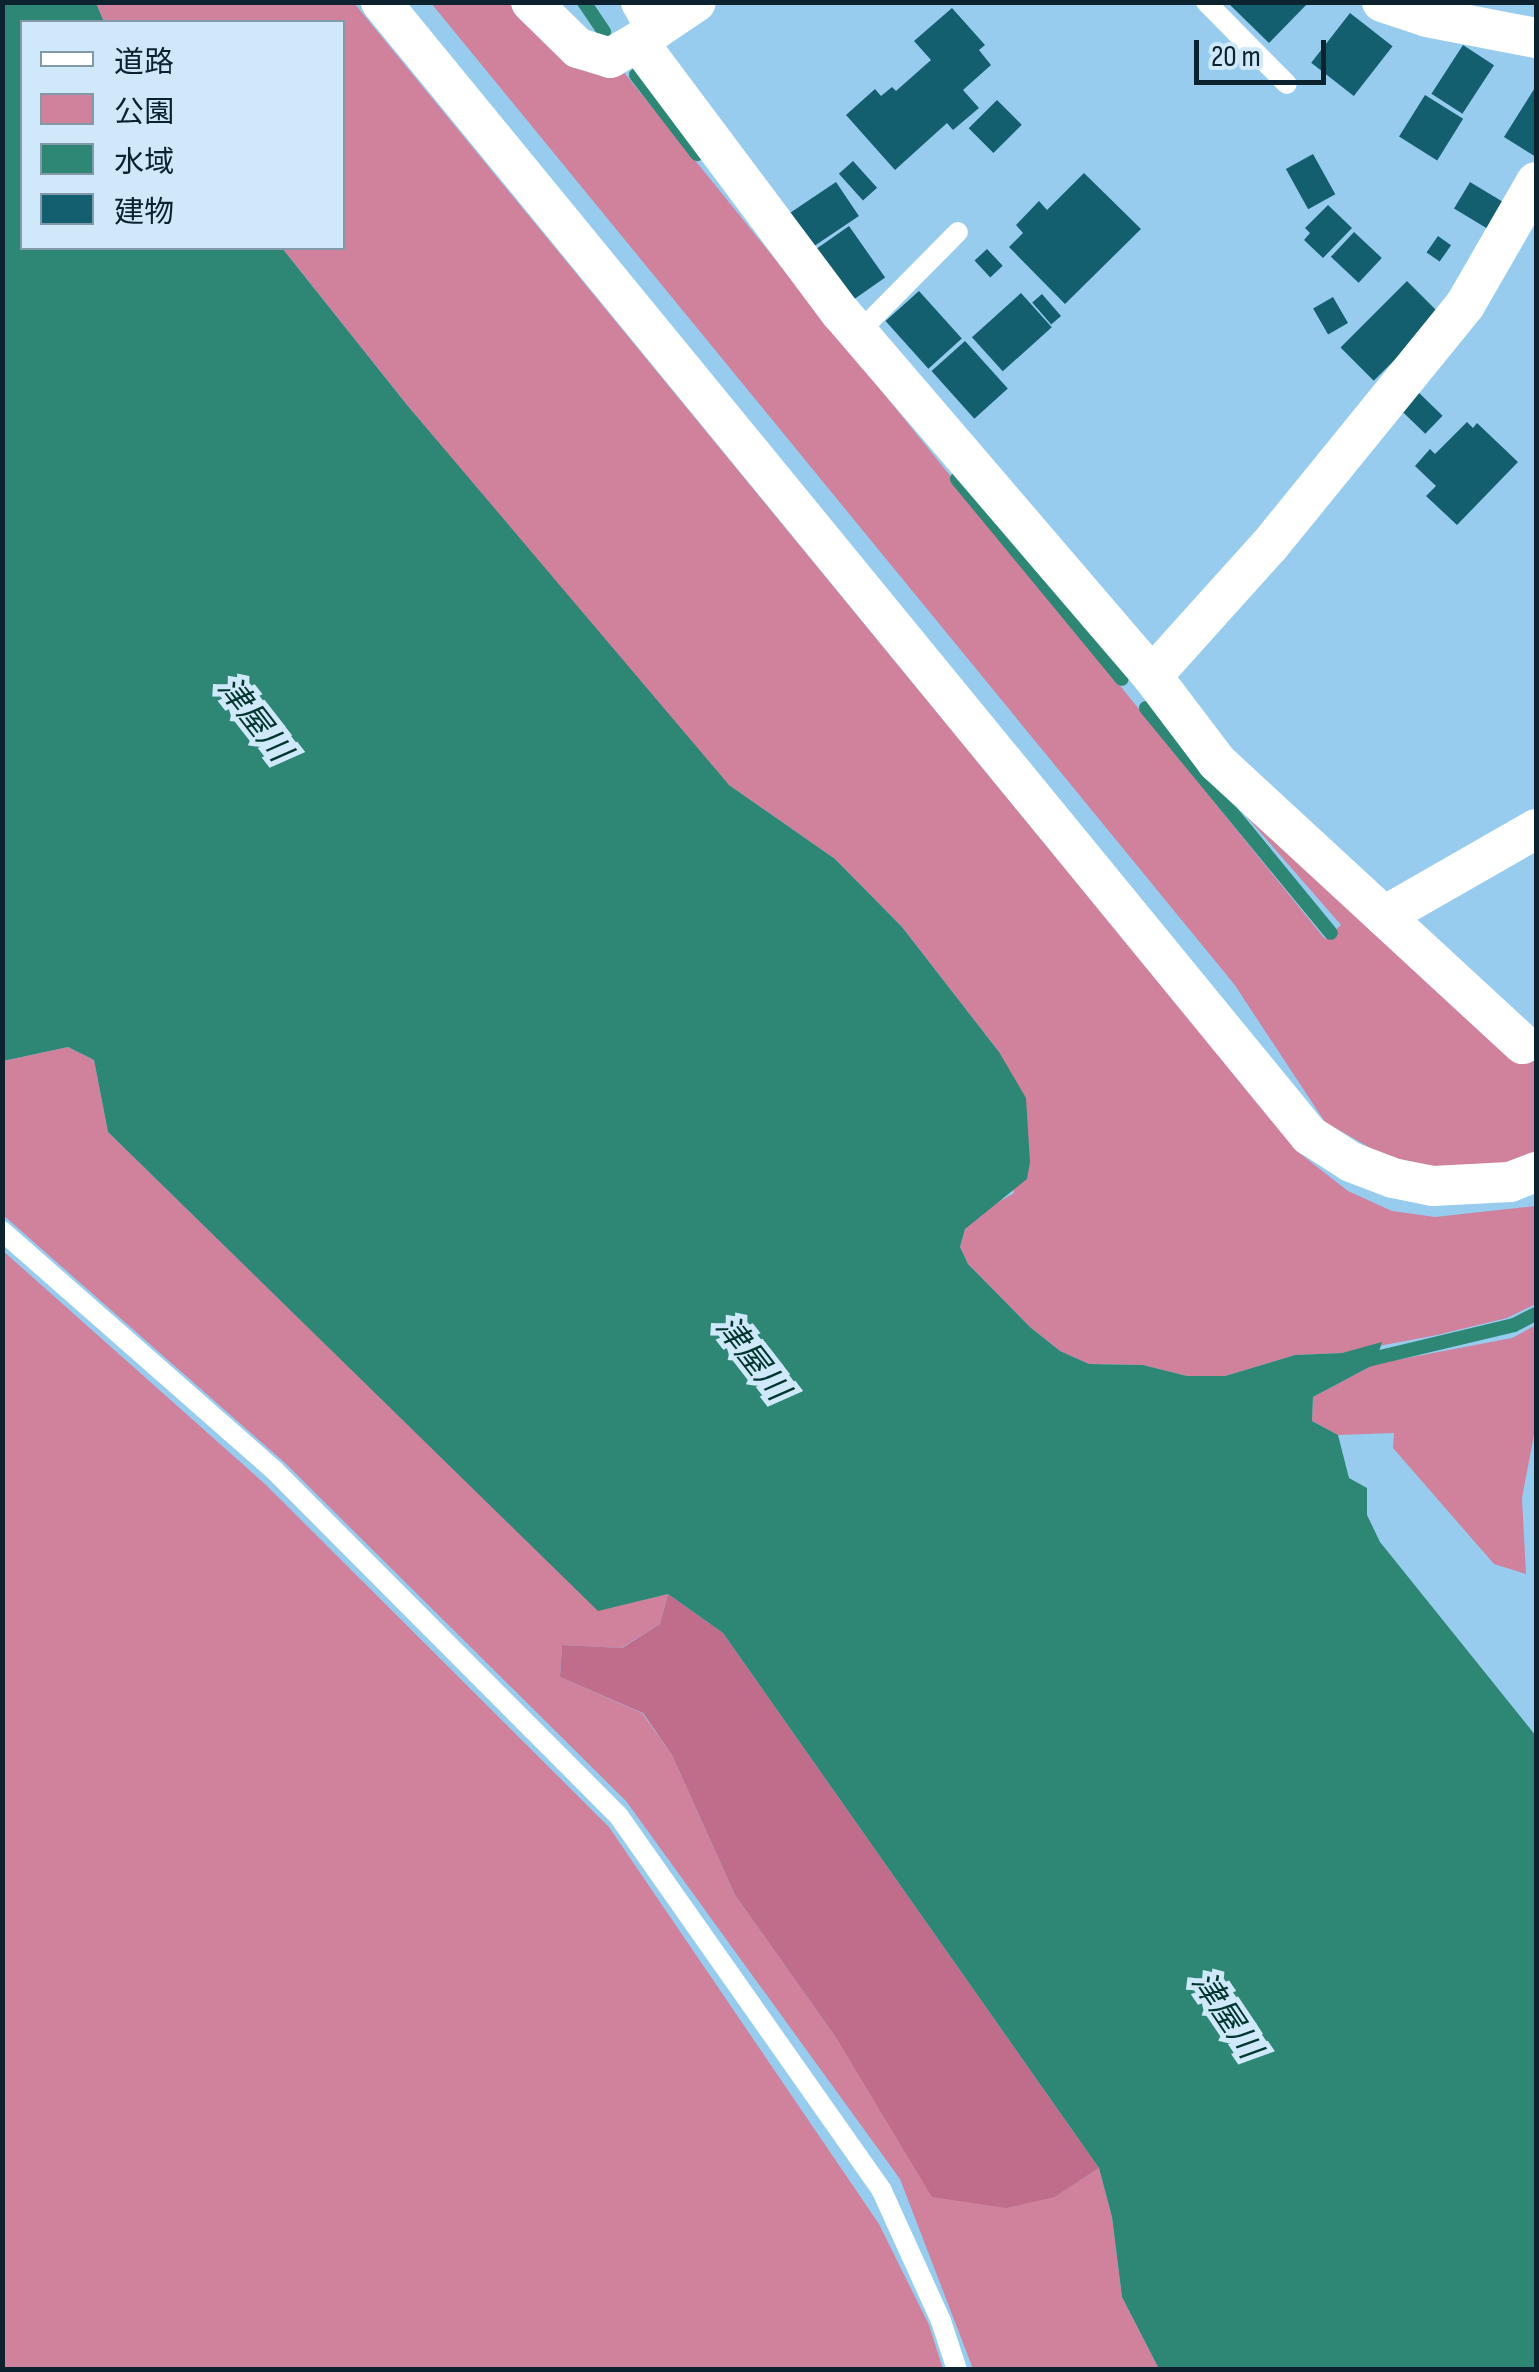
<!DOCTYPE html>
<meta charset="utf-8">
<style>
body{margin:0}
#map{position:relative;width:1539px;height:2372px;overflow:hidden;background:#97ccef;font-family:"Sofia Sans Condensed","Noto Sans JP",sans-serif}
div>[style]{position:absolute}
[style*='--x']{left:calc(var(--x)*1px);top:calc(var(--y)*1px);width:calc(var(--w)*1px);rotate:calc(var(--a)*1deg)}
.green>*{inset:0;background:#d0829d}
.forest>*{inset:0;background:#bf6d8b}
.water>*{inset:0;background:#2e8775}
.stream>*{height:14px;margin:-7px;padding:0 7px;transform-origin:7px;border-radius:7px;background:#2e8775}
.building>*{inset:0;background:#135f70;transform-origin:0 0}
.lane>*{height:20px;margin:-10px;padding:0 10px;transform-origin:10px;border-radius:10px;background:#fff}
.street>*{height:40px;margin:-20px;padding:0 20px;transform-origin:20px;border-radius:20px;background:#fff}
span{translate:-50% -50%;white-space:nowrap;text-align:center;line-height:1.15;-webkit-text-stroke:10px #cfe9fb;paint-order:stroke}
.water-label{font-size:32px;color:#00362d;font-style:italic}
.frame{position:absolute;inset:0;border:5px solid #0c222f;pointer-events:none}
.legend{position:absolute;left:20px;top:20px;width:325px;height:230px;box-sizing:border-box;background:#cfe9fb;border:2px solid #8199a9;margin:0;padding:12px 18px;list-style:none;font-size:30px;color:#0c222f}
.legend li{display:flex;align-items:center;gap:20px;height:50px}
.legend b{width:50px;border:2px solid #8199a9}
.scale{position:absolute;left:1194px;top:40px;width:132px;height:45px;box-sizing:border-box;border:5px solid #0c222f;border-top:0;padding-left:12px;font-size:30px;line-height:35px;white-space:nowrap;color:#0c222f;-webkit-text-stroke:8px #cfe9fb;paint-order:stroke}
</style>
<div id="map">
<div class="green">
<div style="clip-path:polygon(96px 3px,354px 3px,1298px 1152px,1348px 1191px,1392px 1211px,1435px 1217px,1536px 1206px,1536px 1304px,1507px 1318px,1437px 1335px,1342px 1353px,1295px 1355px,1225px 1376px,1187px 1376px,1143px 1365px,1089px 1364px,1060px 1351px,1030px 1327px,968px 1264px,960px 1247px,965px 1229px,983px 1211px,1014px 1193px,999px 1052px,902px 927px,835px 859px,729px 785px,675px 726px,407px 405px,282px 248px,342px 248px,342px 22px,104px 22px)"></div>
<div style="clip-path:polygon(431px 3px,518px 3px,622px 70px,1325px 939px,1341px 925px,1207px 771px,1536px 1040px,1536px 1156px,1493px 1172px,1400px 1165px,1325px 1122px,1234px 984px)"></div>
<div style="clip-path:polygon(68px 1047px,94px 1060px,108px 1132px,598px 1610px,668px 1594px,660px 1624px,621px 1648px,562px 1645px,560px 1677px,642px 1713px,672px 1755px,735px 1895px,837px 2039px,1055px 2197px,1099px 2168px,1112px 2217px,1122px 2297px,1159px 2369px,973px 2369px,900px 2179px,626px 1801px,285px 1463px,3px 1215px,3px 1061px)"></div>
<div style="clip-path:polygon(2px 1250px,265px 1484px,609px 1827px,879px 2224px,929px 2325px,943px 2369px,3px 2369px)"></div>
<div style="clip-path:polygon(1536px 1325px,1536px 1424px,1522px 1498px,1526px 1574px,1494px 1564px,1393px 1448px,1394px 1433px,1338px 1435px,1312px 1421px,1313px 1397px,1375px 1364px,1512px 1338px)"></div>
</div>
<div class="forest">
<div style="clip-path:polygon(668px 1594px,723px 1633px,1099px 2168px,1055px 2197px,1006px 2208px,932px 2197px,837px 2039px,735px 1895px,672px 1755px,643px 1713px,560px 1677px,562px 1645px,622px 1648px,660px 1624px)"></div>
</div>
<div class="water">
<div style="clip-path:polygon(2px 3px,96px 3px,104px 22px,22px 22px,22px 248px,282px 248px,407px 405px,729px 785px,835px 859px,902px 927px,999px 1052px,1026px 1098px,1030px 1162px,1027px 1179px,965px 1229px,960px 1247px,968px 1264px,1030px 1327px,1060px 1351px,1089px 1364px,1143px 1365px,1187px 1376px,1225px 1376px,1295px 1355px,1342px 1353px,1382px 1342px,1375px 1364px,1313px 1397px,1312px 1421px,1338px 1435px,1349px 1478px,1367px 1488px,1367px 1515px,1380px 1542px,1536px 1736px,1536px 2369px,1159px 2369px,1122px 2297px,1112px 2217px,1099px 2168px,723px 1633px,668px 1594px,598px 1611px,108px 1132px,94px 1060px,68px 1047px,3px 1061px)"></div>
</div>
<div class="stream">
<div style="--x:584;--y:2;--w:36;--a:56"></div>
<div style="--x:636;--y:75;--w:100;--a:52.3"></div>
<div style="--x:957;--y:479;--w:259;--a:50.5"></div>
<div style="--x:1146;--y:708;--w:291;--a:50.6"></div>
<div style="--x:1359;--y:1362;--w:159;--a:-13.4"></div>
<div style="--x:1514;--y:1325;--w:25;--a:-27"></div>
</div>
<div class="building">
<div style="clip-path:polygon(1227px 2px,1309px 2px,1269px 43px)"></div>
<div style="clip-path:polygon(952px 8px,985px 45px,979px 50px,991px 65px,963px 90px,979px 108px,953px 130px,947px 123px,895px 170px,846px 115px,875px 89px,881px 96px,892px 87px,896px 91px,931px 60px,914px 41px)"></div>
<div style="left:1350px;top:13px;width:54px;height:63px;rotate:38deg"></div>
<div style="left:1463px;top:45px;width:37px;height:58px;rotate:33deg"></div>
<div style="clip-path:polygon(1536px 86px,1536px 157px,1504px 137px)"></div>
<div style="left:1425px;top:95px;width:45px;height:49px;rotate:32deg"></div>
<div style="left:997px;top:100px;width:35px;height:40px;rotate:45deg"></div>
<div style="left:1313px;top:154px;width:46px;height:31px;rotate:61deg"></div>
<div style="left:853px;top:161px;width:36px;height:19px;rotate:48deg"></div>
<div style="clip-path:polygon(1084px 173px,1141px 229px,1065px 304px,1009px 247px,1023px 233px,1016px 225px,1039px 201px,1047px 210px)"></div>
<div style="left:836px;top:182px;width:41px;height:57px;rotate:56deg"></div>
<div style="left:1470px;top:182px;width:43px;height:31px;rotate:31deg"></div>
<div style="clip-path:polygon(1328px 205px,1352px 228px,1323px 258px,1304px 240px,1310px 233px,1305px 228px)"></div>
<div style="left:849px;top:226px;width:63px;height:44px;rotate:55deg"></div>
<div style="left:1354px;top:232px;width:38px;height:34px;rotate:43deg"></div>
<div style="left:1438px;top:236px;width:16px;height:20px;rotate:35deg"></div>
<div style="left:987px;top:249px;width:23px;height:17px;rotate:47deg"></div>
<div style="left:1407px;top:281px;width:47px;height:94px;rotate:45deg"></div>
<div style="left:919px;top:291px;width:64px;height:45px;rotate:48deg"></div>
<div style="left:1021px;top:293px;width:46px;height:66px;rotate:48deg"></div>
<div style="left:1042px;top:294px;width:29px;height:13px;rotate:49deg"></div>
<div style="left:1333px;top:297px;width:30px;height:23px;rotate:60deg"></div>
<div style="left:965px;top:341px;width:64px;height:45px;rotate:48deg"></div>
<div style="left:1416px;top:390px;width:37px;height:25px;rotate:44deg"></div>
<div style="clip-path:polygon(1467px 422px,1473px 428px,1477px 423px,1518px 462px,1457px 525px,1426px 496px,1436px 486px,1415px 466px,1430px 449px,1435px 454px)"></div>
</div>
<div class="lane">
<div style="--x:1206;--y:2;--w:115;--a:45.4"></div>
<div style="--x:858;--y:333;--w:142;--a:-45.3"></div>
<div style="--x:2;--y:1231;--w:362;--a:41.3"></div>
<div style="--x:274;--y:1470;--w:487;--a:45.1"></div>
<div style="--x:618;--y:1815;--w:459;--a:54.9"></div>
<div style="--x:882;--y:2191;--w:143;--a:65.6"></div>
<div style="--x:941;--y:2321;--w:52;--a:71.9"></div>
</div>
<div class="street">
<div style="--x:381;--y:2;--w:1465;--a:50.68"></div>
<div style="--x:1309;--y:1135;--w:50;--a:32.7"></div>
<div style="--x:1351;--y:1162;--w:45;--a:20.9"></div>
<div style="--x:1393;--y:1178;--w:41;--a:11.3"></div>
<div style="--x:1433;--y:1186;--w:77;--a:-3"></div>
<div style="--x:1510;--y:1182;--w:28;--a:-21"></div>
<div style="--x:531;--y:2;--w:66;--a:44.4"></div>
<div style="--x:578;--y:48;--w:34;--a:17"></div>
<div style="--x:610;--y:58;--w:32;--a:-30"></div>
<div style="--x:641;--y:2;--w:31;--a:61"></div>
<div style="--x:656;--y:29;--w:22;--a:144"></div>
<div style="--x:638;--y:42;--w:339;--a:53.2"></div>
<div style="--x:841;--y:313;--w:478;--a:49.4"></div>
<div style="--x:1152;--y:676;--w:176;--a:-48"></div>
<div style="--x:1270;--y:545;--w:309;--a:-50.9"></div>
<div style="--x:1465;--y:305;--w:142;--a:-60"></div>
<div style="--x:1382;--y:2;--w:47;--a:18.4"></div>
<div style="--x:1427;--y:17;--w:111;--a:10.9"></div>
<div style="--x:656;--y:29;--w:48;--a:-34"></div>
<div style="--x:1152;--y:676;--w:108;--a:52.9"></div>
<div style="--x:1217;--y:762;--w:416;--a:42.7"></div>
<div style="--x:1384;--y:916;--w:175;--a:-29.8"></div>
</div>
<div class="water-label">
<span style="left:253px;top:720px;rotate:52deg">津屋川</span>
<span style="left:751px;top:1359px;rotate:52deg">津屋川</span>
<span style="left:1225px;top:2016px;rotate:56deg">津屋川</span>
</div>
<div class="frame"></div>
<ul class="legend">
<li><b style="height:12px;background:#fff"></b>道路</li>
<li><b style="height:28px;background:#d0829d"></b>公園</li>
<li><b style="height:28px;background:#2e8775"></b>水域</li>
<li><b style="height:28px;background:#135f70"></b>建物</li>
</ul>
<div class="scale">20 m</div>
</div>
